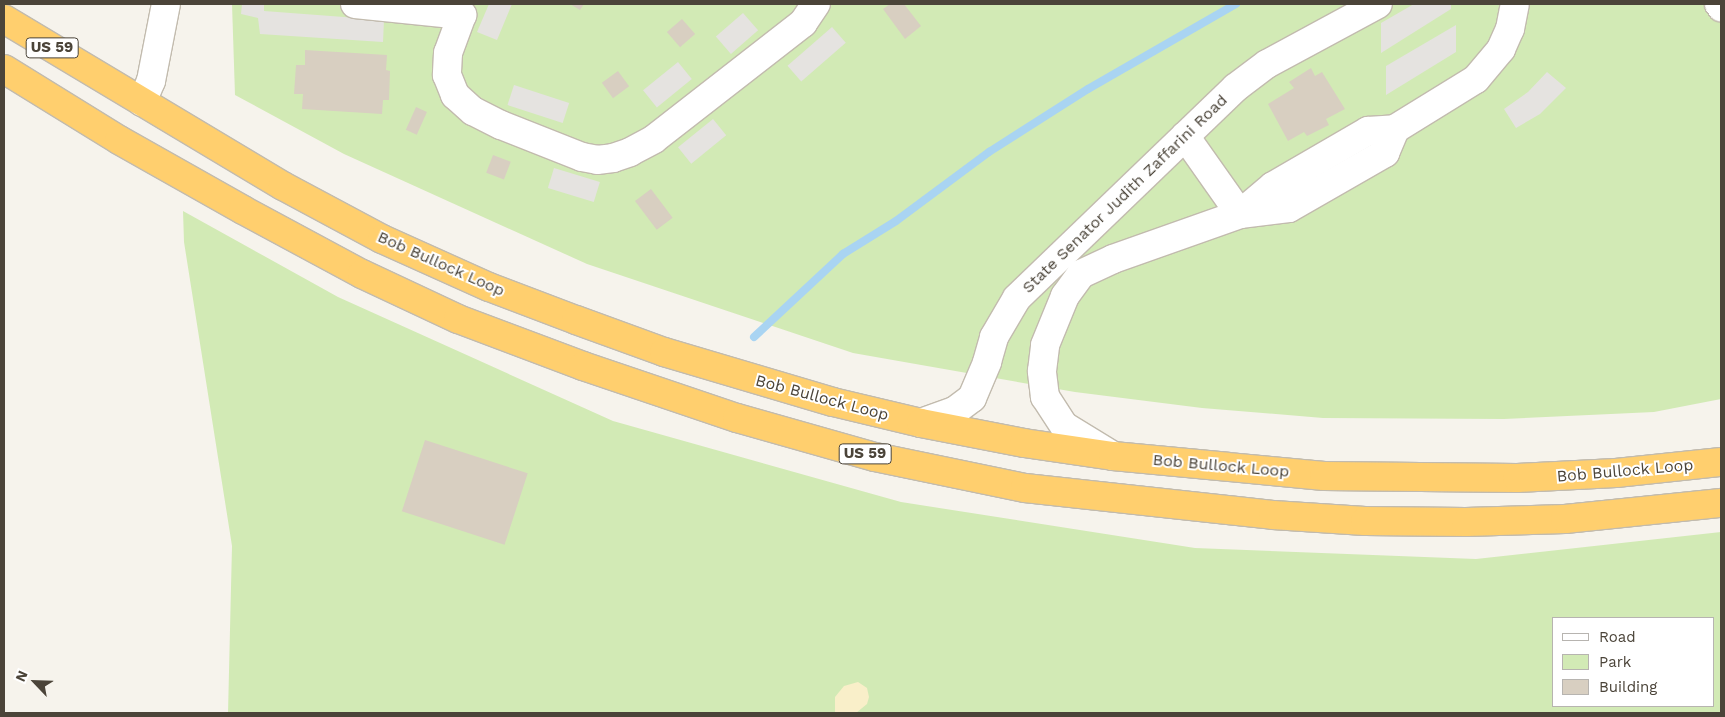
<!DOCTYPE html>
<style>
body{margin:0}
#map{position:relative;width:1725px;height:717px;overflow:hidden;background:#f6f3ec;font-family:"Work Sans",sans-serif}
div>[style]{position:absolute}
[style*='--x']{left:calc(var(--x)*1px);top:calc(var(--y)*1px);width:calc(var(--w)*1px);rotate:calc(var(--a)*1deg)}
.green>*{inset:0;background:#d2eab5}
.sand>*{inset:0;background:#f9efc9}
.parking>*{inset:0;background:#e5e3e0;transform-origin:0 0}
.stream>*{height:8px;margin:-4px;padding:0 4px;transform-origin:4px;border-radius:4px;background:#a9d4f2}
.building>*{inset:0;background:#d8cfc1;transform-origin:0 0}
.roads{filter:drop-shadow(1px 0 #c2bbae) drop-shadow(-1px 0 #c2bbae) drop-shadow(0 1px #c2bbae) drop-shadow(0 -1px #c2bbae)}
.minor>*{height:28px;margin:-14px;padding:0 14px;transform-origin:14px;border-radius:14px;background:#fff}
.highway>*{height:28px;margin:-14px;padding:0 14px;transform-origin:14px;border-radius:14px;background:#ffcf6e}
span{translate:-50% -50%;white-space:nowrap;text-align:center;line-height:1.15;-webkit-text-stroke:4px #fff;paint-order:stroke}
.shield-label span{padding:1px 4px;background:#fff;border:1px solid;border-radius:4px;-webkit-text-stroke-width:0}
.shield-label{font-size:15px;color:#4b4439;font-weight:700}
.street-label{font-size:16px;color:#4b4439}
.frame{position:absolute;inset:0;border:5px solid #4b4439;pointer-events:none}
.legend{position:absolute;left:1552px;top:617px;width:162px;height:90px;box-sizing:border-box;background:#fff;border:1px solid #b7b4b0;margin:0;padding:6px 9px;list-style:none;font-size:15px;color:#4b4439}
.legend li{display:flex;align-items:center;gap:10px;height:25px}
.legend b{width:25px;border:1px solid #b7b4b0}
.north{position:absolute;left:10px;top:657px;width:50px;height:50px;-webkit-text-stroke:4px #fff;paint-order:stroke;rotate:294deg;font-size:14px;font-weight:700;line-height:20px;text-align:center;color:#4b4439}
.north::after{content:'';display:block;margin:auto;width:18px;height:22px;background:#4b4439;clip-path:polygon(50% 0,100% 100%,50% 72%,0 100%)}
</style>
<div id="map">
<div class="green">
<div style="clip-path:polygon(232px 4px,1721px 4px,1721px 399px,1654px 412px,1504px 419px,1323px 418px,1202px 408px,1075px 392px,853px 353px,587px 264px,344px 154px,235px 95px)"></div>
<div style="clip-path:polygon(evenodd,183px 211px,338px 297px,613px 421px,901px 502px,1195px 548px,1476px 559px,1721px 532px,1721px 713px,228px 713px,232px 546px,184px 242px,183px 211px,1554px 618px,1714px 618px,1714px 706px,1554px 706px,1554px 618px)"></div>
</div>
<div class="sand">
<div style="clip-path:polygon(858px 682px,867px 688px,869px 697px,867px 704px,856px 713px,835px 713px,835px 697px,844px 686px)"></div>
</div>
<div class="parking">
<div style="clip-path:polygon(242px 4px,264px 4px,264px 11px,384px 20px,383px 42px,260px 34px,258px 18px,241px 14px)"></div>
<div style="clip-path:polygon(489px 4px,512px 4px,497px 40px,477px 32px)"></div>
<div style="clip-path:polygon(1414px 4px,1451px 4px,1451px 9px,1381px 53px,1381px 23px)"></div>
<div style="left:743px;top:13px;width:23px;height:36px;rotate:49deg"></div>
<div style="clip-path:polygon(1456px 25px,1456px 52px,1386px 95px,1386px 66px)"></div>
<div style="left:832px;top:27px;width:21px;height:59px;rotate:49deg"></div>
<div style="left:678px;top:62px;width:22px;height:45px;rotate:51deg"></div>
<div style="clip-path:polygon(1547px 72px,1566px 88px,1540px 114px,1516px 128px,1504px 109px,1528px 92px)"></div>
<div style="left:514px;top:85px;width:58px;height:21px;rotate:18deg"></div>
<div style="left:713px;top:119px;width:21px;height:45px;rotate:51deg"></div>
<div style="left:554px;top:168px;width:48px;height:21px;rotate:17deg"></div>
</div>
<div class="stream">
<div style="--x:754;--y:337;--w:122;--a:-43"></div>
<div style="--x:843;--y:254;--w:62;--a:-31.9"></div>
<div style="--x:896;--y:221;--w:116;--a:-36.6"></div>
<div style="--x:989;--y:152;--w:117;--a:-32.5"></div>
<div style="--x:1088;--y:89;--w:171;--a:-29.9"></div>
</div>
<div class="building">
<div style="clip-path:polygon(570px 4px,584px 4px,580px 10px)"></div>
<div style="clip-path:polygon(890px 4px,904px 4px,921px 26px,905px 39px,883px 9px)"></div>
<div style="left:682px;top:19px;width:20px;height:20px;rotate:49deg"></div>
<div style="clip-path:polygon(305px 50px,387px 55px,386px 70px,390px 71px,389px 100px,383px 100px,382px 114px,302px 109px,303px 94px,294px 94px,296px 65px,305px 65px)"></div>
<div style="clip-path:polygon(1311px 68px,1315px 76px,1322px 72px,1345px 109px,1326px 119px,1329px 125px,1307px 136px,1304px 132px,1288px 141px,1268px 104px,1294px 88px,1289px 82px)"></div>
<div style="left:618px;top:71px;width:19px;height:20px;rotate:54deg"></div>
<div style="left:416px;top:107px;width:12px;height:25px;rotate:24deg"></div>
<div style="left:493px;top:155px;width:19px;height:19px;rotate:21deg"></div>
<div style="left:651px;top:189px;width:36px;height:20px;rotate:53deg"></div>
<div style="left:425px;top:440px;width:108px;height:75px;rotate:18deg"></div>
</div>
<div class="roads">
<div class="minor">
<div style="--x:355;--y:4;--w:108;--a:5.9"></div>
<div style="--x:462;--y:15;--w:40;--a:110.2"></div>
<div style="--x:448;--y:53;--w:22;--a:93"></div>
<div style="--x:447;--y:75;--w:22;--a:68"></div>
<div style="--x:455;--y:95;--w:24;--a:42"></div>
<div style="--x:473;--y:111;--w:31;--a:27"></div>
<div style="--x:501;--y:125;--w:87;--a:21.6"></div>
<div style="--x:582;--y:157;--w:15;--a:11"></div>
<div style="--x:597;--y:160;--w:16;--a:-7"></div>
<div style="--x:613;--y:158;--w:18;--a:-19"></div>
<div style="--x:630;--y:152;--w:27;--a:-28"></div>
<div style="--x:654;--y:139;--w:189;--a:-37.9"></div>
<div style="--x:803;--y:23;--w:23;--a:-56"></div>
<div style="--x:1719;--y:4;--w:4;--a:56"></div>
<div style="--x:142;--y:102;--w:23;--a:-67"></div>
<div style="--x:151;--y:81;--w:78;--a:-79"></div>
<div style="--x:1185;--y:136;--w:95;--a:54.8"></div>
<div style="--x:1240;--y:214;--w:43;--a:-40.3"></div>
<div style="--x:1273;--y:186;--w:110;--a:-30.1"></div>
<div style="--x:1368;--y:131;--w:27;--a:-4"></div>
<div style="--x:1395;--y:129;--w:95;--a:-31.7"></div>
<div style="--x:1476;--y:79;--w:39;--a:-50"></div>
<div style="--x:1501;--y:49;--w:22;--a:-66"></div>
<div style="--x:1510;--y:29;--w:25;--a:-79"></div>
<div style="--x:921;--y:423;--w:37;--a:-20"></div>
<div style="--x:956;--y:410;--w:20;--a:-37"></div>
<div style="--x:972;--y:398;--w:39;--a:-67"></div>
<div style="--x:987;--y:362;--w:26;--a:-74"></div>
<div style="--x:994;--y:337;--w:45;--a:-59.5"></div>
<div style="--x:1017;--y:298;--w:303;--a:-43.9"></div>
<div style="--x:1235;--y:88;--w:40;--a:-37"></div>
<div style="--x:1267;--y:64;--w:126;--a:-28.4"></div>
<div style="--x:1113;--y:456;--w:57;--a:-148.5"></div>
<div style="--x:1064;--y:426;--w:35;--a:-123"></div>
<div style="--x:1045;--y:397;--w:26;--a:-97"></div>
<div style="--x:1042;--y:371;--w:26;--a:-83"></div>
<div style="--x:1045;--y:345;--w:53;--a:-67.8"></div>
<div style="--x:1065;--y:296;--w:27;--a:-54"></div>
<div style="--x:1081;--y:274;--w:35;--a:-25"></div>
<div style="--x:1113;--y:259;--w:135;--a:-19.5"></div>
<div style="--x:1240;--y:214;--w:49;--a:-7"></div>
<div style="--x:1289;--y:208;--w:111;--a:-29.8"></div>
<div style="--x:1385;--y:153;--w:26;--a:-67"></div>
</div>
<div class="highway">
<div style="--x:4;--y:19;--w:325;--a:30.9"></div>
<div style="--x:283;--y:186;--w:112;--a:28.2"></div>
<div style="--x:382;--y:239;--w:117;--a:24.2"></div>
<div style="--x:489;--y:287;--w:93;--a:20.8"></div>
<div style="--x:576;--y:320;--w:94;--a:20"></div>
<div style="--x:664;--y:352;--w:176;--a:16.5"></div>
<div style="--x:833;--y:402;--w:90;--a:13.4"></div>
<div style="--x:921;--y:423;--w:105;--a:11"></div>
<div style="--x:1024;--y:443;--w:90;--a:8.3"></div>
<div style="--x:1113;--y:456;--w:212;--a:5.4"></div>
<div style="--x:1324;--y:476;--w:193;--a:0.6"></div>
<div style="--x:1517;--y:478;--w:99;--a:-2.9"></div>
<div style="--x:1616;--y:473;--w:106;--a:-6"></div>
<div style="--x:4;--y:69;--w:135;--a:31.7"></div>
<div style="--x:119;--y:140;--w:142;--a:29.4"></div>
<div style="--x:243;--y:210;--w:135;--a:28.3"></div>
<div style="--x:362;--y:274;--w:106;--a:25.1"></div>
<div style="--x:458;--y:319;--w:134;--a:20.6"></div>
<div style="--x:583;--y:366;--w:163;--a:18.7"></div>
<div style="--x:737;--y:418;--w:143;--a:15.8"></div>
<div style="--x:875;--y:457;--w:153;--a:11.7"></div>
<div style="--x:1025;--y:488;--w:249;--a:6.2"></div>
<div style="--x:1273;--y:515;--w:92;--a:3.7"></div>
<div style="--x:1365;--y:521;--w:101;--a:0.6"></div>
<div style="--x:1466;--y:522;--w:99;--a:-1.7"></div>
<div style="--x:1565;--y:519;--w:157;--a:-5.9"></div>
</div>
</div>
<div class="shield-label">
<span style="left:52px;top:48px">US 59</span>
<span style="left:865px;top:454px">US 59</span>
</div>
<div class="street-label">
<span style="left:1125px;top:194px;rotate:-44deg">State Senator Judith Zaffarini Road</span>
<span style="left:441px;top:264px;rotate:24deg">Bob Bullock Loop</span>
<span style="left:822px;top:398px;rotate:15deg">Bob Bullock Loop</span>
<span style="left:1221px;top:466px;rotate:5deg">Bob Bullock Loop</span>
<span style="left:1625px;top:471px;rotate:-5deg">Bob Bullock Loop</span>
</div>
<div class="frame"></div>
<ul class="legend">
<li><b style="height:6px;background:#fff"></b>Road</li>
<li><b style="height:14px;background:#d2eab5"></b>Park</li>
<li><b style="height:14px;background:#d8cfc1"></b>Building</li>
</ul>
<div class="north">N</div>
</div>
